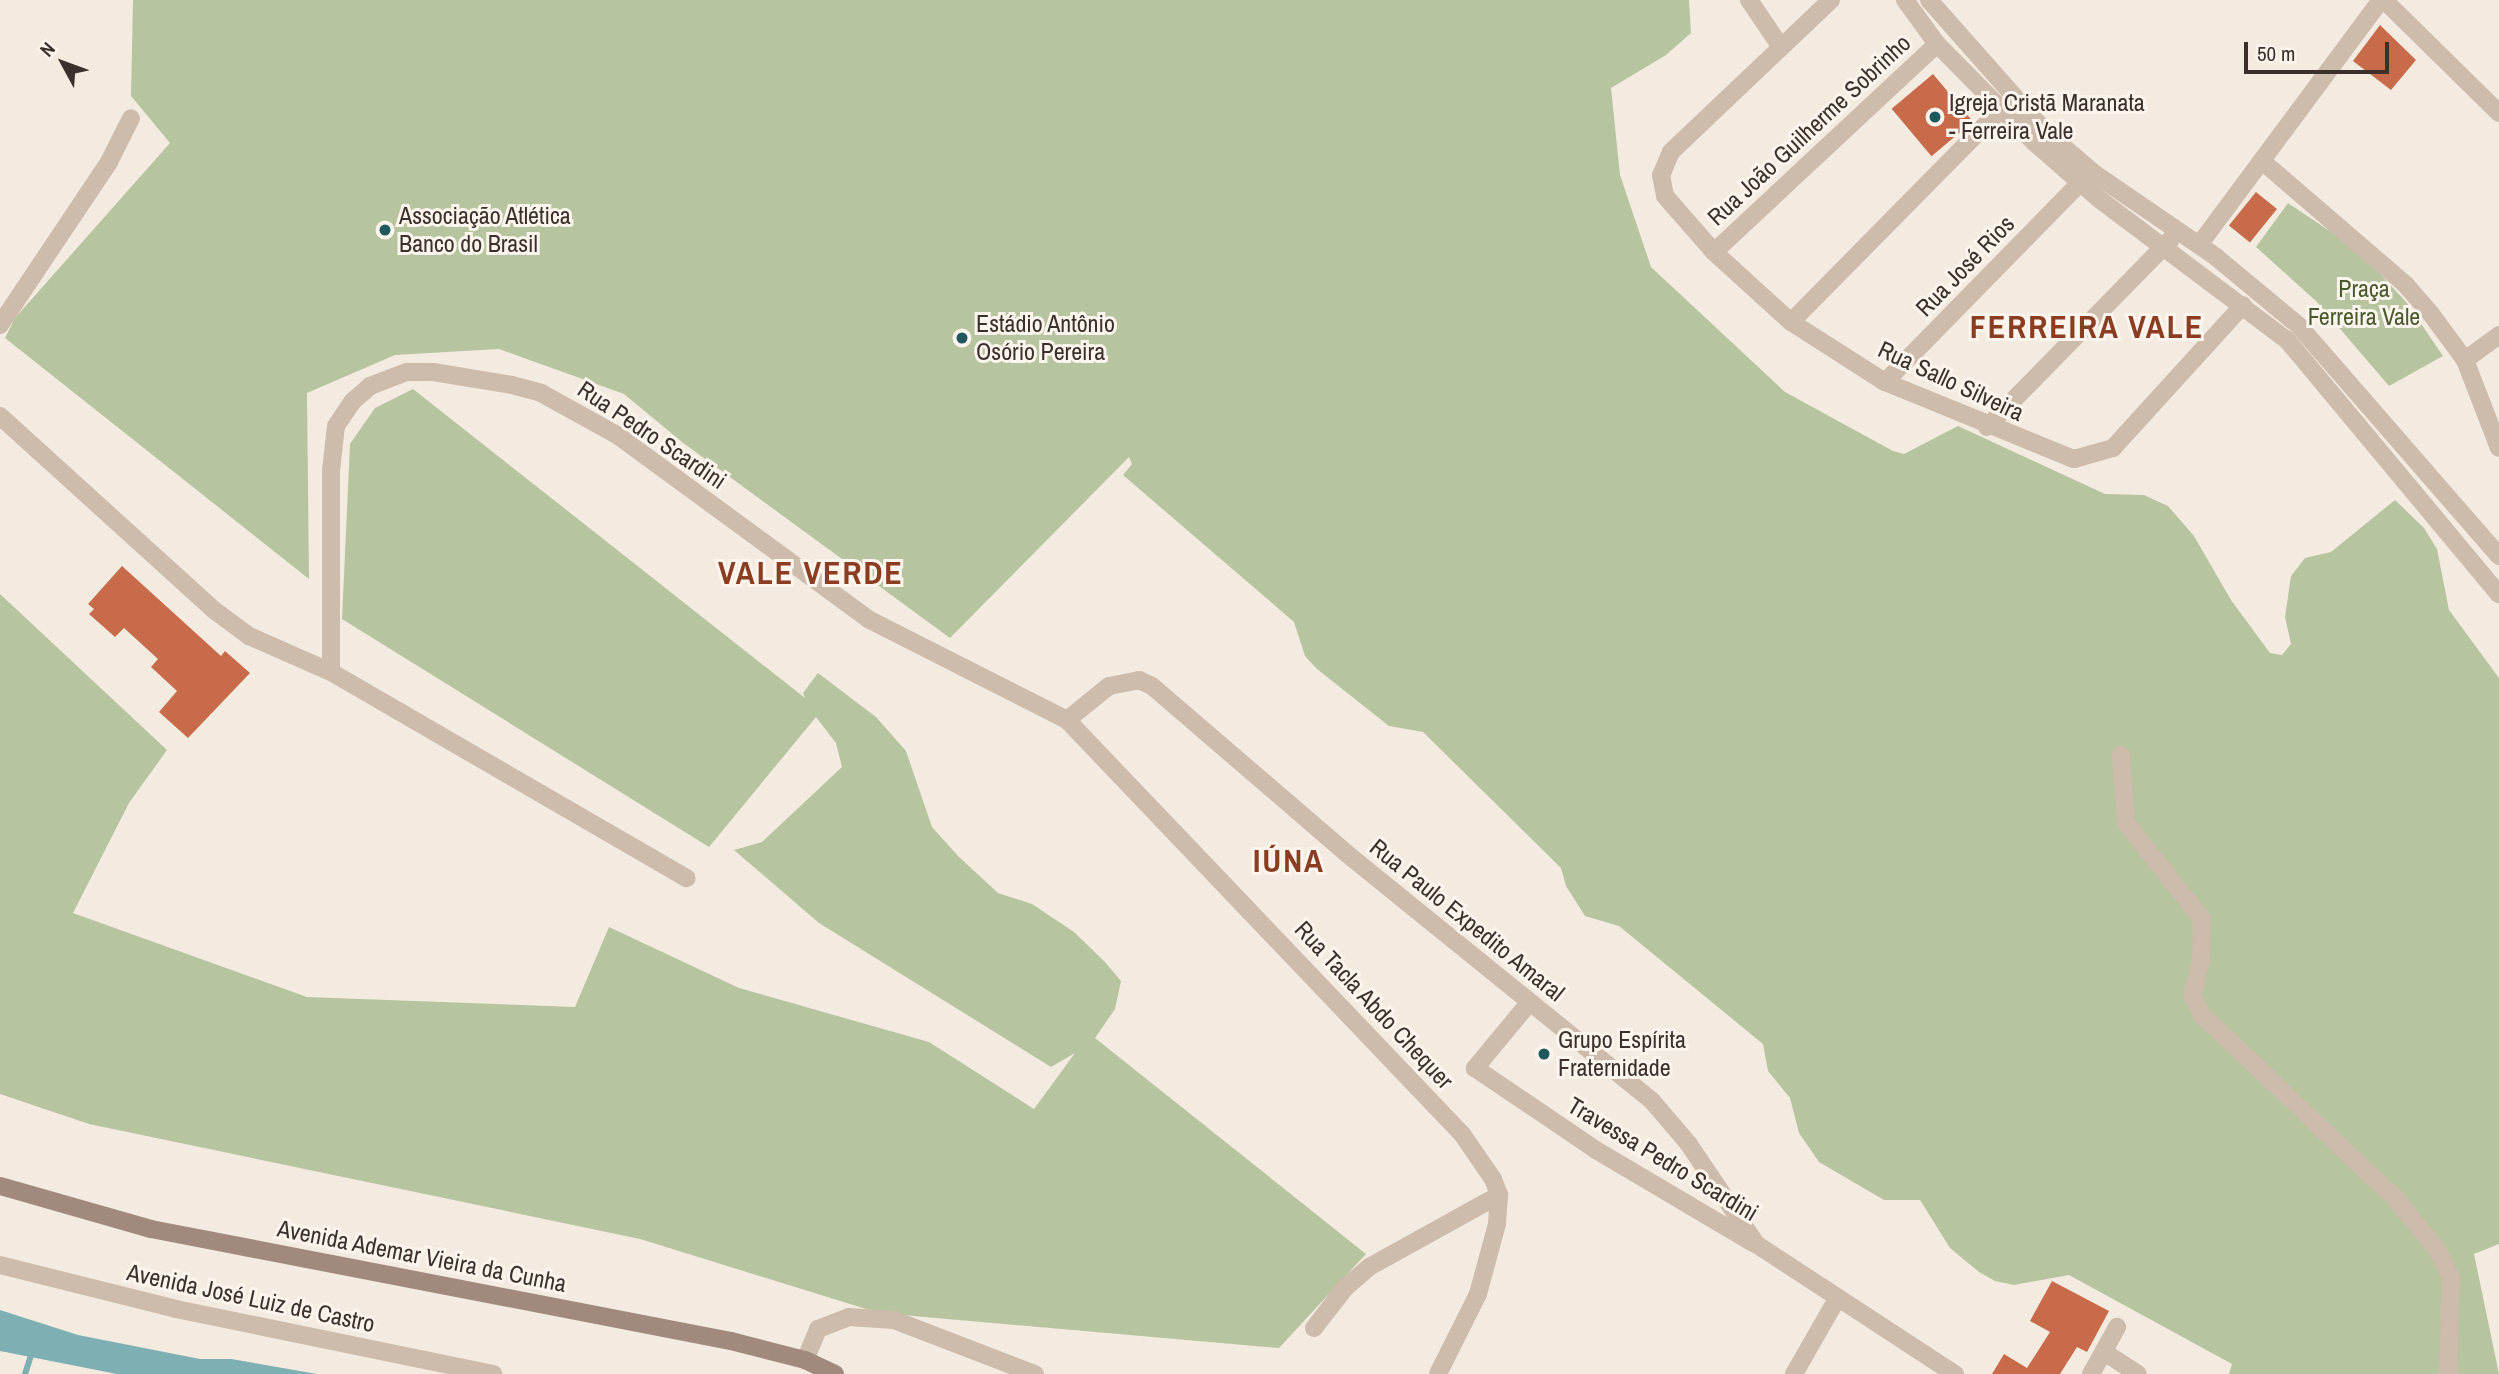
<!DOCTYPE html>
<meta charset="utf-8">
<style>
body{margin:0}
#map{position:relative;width:2499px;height:1374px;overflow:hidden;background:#f4ebe0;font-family:"Archivo Narrow",sans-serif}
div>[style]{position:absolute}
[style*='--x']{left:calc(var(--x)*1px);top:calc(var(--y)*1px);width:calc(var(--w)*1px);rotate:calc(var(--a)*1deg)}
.green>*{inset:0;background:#b7c4a0}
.water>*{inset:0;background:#7eafb2}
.stream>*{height:6px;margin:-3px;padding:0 3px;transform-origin:3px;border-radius:3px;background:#7eafb2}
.building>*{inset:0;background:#c86b4a;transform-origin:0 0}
.street>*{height:18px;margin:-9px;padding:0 9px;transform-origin:9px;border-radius:9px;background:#cdbbac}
.secondary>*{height:18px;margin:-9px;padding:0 9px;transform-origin:9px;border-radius:9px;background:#a18a7d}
.dots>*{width:19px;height:19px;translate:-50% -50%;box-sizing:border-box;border:4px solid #fbf5ed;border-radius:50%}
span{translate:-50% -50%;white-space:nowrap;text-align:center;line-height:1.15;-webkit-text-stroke:6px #fbf5ed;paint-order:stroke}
.poi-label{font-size:24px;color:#3b302b}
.left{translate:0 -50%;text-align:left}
.street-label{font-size:24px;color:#3b302b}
.park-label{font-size:24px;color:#495a2e}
.district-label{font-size:32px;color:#8b3d22;font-weight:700;letter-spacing:2px}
.north{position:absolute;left:28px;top:28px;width:70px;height:70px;-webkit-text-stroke:5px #fbf5ed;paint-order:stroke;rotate:311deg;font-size:19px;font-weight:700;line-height:28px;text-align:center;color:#3b302b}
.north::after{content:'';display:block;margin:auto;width:24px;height:32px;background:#3b302b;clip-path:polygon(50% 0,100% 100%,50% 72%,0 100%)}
.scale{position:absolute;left:2244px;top:42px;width:145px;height:32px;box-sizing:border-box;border:4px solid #3b302b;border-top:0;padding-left:9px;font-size:21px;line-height:24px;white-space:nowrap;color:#3b302b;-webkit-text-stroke:5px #fbf5ed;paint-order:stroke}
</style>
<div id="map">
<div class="green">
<div style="clip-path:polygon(133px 0,1689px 0,1691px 33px,1666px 55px,1611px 88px,1620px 175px,1651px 267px,1785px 392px,1893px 451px,1904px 454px,1958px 426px,2105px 494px,2144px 495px,2168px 506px,2194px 536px,2231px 600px,2270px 653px,2282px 655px,2291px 644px,2285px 617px,2291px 576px,2305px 558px,2331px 552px,2395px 500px,2424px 528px,2437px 549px,2449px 610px,2499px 678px,2499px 1244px,2474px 1254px,2499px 1374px,2229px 1374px,2232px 1364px,2069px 1275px,2014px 1285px,1995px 1281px,1979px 1272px,1950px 1248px,1920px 1200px,1884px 1200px,1819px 1162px,1799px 1133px,1790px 1098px,1768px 1071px,1763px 1044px,1619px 926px,1585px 916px,1566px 886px,1561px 868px,1423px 732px,1389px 726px,1317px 669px,1305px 656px,1294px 622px,1123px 475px,1132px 464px,1129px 457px,950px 638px,682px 442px,624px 394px,499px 349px,395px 355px,307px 393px,309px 579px,5px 338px,15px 318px,170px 143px,131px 96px)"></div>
<div style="clip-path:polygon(2288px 203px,2358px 250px,2407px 303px,2443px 356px,2389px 386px,2317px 302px,2256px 247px)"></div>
<div style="clip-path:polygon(413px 389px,805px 698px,803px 693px,818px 673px,876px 717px,906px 751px,932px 827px,958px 856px,998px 893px,1032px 904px,1074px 932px,1105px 962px,1121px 981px,1115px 1009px,1095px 1038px,1366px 1254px,1279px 1348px,879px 1313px,640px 1239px,89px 1124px,0 1094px,0 594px,167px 750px,129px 803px,73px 913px,307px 997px,575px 1007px,609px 927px,739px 988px,929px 1042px,1034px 1109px,1075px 1053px,1051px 1067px,819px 923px,734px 850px,762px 842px,842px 767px,836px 743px,816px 717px,709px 847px,342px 619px,350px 444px,375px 408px)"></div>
</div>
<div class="water">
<div style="clip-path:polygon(0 1310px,78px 1335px,200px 1359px,231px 1359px,317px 1374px,117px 1374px,0 1351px)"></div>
</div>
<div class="stream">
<div style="--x:25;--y:1374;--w:25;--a:-72"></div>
</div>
<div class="building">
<div style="clip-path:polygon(2380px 25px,2416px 60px,2391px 90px,2353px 61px)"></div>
<div style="left:1933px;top:74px;width:62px;height:54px;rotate:50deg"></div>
<div style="left:2256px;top:192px;width:27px;height:43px;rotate:39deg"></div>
<div style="clip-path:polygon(122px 566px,221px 656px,225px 651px,250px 673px,188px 738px,159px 712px,177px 691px,151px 667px,158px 659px,124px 628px,115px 637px,89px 614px,94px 609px,88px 604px)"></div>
<div style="clip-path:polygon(2052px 1281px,2109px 1311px,2087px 1352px,2077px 1347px,2060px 1374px,1992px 1374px,2004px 1354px,2027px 1368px,2050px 1332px,2030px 1321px)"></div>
</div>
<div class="street">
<div style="--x:1749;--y:0;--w:57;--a:55.8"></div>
<div style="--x:1831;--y:0;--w:221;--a:136.5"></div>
<div style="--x:1671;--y:152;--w:25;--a:113"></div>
<div style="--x:1661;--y:175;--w:21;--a:79"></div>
<div style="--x:1665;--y:196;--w:74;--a:48.8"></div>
<div style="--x:1714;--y:252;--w:104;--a:42.3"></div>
<div style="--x:1791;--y:322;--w:112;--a:32.6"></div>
<div style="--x:1885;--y:382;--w:204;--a:22.2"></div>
<div style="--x:2074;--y:459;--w:41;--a:-15.8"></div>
<div style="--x:2113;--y:448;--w:193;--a:-47.7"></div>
<div style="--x:1905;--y:0;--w:54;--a:54"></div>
<div style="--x:1937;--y:44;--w:139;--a:45.3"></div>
<div style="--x:2035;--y:143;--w:85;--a:41.2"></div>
<div style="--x:2099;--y:199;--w:235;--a:36.9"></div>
<div style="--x:2287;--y:340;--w:331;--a:50.2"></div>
<div style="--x:1929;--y:0;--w:175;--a:48.5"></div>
<div style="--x:2045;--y:131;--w:66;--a:40.7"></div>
<div style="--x:2095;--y:174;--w:147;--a:34.4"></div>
<div style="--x:2216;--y:257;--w:108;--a:39.7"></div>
<div style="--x:2299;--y:326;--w:305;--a:49"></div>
<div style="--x:2384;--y:0;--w:161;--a:44.5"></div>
<div style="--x:2262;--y:161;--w:189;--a:40.7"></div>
<div style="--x:2405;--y:284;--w:40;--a:49"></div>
<div style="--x:2431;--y:314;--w:57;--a:53.5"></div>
<div style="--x:2465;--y:360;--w:94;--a:68.9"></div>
<div style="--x:2199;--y:245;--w:305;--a:-53.4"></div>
<div style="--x:1714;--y:252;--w:305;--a:-43"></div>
<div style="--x:1791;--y:322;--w:298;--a:-45.4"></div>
<div style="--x:0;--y:325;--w:196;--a:-56.2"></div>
<div style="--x:109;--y:162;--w:49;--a:-63.4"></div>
<div style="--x:2465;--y:360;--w:42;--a:-36.3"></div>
<div style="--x:1885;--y:382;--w:279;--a:-45.6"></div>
<div style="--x:0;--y:416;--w:289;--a:42.2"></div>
<div style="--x:214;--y:610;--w:44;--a:36.6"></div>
<div style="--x:249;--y:636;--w:90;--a:23.7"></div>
<div style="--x:331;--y:672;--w:411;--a:30.1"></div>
<div style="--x:1987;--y:427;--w:263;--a:-45.6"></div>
<div style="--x:331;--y:672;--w:201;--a:-90"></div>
<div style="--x:331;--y:471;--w:45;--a:-83.7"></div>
<div style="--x:336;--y:426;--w:30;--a:-56"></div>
<div style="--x:353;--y:401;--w:23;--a:-41"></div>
<div style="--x:370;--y:386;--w:40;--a:-21"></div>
<div style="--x:407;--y:372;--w:26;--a:0"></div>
<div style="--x:433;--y:372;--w:80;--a:9.3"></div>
<div style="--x:512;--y:385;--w:30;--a:15"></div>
<div style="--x:541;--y:393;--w:87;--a:28.9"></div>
<div style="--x:617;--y:435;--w:311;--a:36.2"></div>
<div style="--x:868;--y:619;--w:223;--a:26.9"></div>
<div style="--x:1067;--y:720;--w:572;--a:46.35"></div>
<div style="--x:1462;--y:1134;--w:55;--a:55.4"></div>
<div style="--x:1493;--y:1179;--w:17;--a:69"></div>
<div style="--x:1499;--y:1195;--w:29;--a:94"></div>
<div style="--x:1497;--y:1224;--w:73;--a:105.2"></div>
<div style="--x:1478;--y:1294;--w:89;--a:116.6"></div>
<div style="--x:1067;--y:720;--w:54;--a:-39"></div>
<div style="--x:1109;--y:686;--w:31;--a:-11"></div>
<div style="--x:1139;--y:680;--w:14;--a:25"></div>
<div style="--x:1152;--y:686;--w:256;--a:40.7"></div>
<div style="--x:1346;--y:853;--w:394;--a:39"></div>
<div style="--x:1652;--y:1101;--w:55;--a:49.4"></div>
<div style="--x:1688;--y:1143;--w:122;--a:56"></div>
<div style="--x:1756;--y:1244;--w:238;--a:33.2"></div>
<div style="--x:2121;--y:755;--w:68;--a:85.8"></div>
<div style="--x:2126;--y:823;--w:122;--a:51.6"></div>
<div style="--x:2202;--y:919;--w:41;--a:91.4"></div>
<div style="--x:2201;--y:960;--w:37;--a:103"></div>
<div style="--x:2193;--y:996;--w:21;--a:65"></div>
<div style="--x:2202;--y:1015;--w:267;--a:43.5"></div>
<div style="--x:2396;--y:1199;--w:67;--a:51.1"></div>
<div style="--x:2438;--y:1251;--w:30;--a:64"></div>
<div style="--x:2451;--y:1278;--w:96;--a:91.8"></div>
<div style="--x:1529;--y:1003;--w:85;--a:129.7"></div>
<div style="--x:1475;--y:1068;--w:146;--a:34.1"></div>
<div style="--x:1596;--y:1150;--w:182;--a:30.6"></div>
<div style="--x:0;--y:1265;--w:181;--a:14"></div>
<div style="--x:176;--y:1309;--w:324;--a:11.6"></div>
<div style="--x:1314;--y:1328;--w:51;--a:-52.2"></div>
<div style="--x:1345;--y:1288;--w:32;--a:-41"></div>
<div style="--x:1369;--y:1267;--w:149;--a:-29"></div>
<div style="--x:2104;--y:1352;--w:40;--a:32.9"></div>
<div style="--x:805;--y:1360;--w:34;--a:-67"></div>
<div style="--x:818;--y:1329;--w:33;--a:-21"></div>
<div style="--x:849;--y:1317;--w:45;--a:3.8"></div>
<div style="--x:894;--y:1320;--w:151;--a:21"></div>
<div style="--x:1794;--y:1374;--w:86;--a:-60.2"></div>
<div style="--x:2091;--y:1374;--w:54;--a:-61"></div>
</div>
<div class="secondary">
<div style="--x:0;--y:1186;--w:157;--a:15.9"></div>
<div style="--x:151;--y:1229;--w:591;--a:10.93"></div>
<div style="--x:731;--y:1341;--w:76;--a:14.4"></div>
<div style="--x:805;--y:1360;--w:33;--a:25"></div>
</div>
<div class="dots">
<div style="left:1935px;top:117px;background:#1f585d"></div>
<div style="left:385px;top:230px;background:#1f585d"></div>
<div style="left:962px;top:338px;background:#1f585d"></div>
<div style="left:1544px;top:1054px;background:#1f585d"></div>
</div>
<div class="poi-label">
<span class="left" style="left:1949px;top:117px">Igreja Cristã Maranata<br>- Ferreira Vale</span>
<span class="left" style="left:399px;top:230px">Associação Atlética<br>Banco do Brasil</span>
<span class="left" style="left:976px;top:338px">Estádio Antônio<br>Osório Pereira</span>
<span class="left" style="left:1558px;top:1054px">Grupo Espírita<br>Fraternidade</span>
</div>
<div class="street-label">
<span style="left:1809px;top:130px;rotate:-43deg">Rua João Guilherme Sobrinho</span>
<span style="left:1965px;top:266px;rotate:-46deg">Rua José Rios</span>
<span style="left:1951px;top:381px;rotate:25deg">Rua Sallo Silveira</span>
<span style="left:652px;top:435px;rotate:34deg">Rua Pedro Scardini</span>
<span style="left:1467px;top:920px;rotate:39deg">Rua Paulo Expedito Amaral</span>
<span style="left:1374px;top:1005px;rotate:47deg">Rua Tacla Abdo Chequer</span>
<span style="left:1663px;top:1159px;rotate:31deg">Travessa Pedro Scardini</span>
<span style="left:422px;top:1256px;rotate:11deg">Avenida Ademar Vieira da Cunha</span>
<span style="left:251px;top:1298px;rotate:12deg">Avenida José Luiz de Castro</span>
</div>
<div class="park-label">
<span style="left:2364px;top:303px">Praça<br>Ferreira Vale</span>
</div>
<div class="district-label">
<span style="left:2087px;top:327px">FERREIRA VALE</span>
<span style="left:811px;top:573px">VALE VERDE</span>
<span style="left:1289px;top:861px">IÚNA</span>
</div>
<div class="north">N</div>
<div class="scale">50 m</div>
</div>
